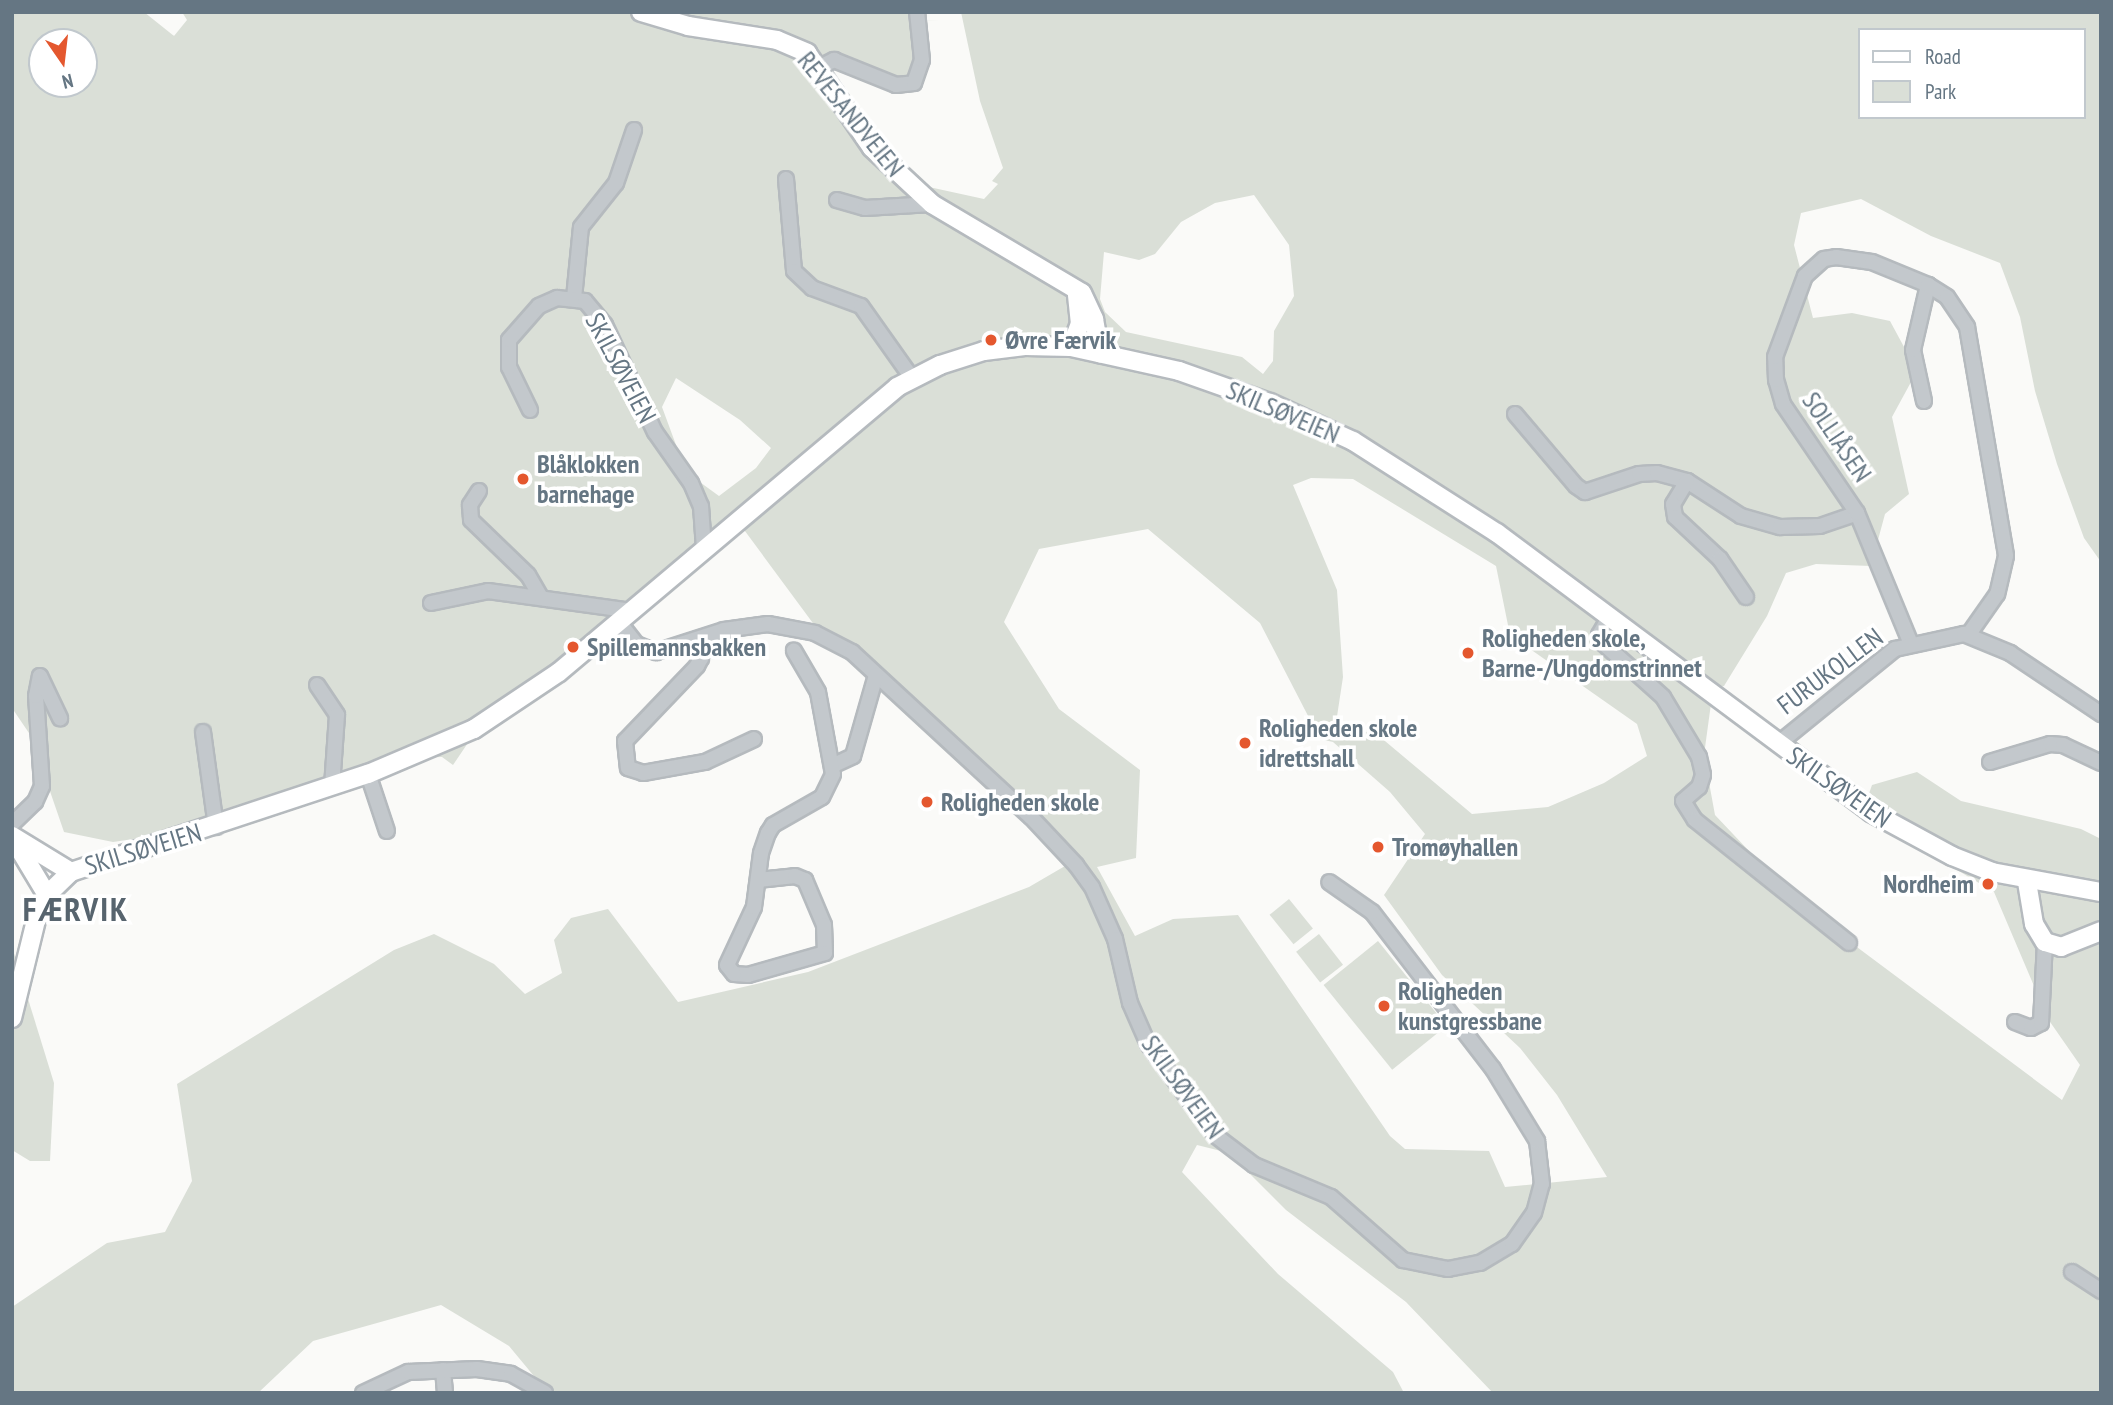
<!DOCTYPE html>
<meta charset="utf-8">
<style>
body{margin:0}
#map{position:relative;width:2113px;height:1405px;overflow:hidden;background:#fafaf8;font-family:"PT Sans Narrow",sans-serif}
div>[style]{position:absolute}
[style*='--x']{left:calc(var(--x)*1px);top:calc(var(--y)*1px);width:calc(var(--w)*1px);rotate:calc(var(--a)*1deg)}
.green>*{inset:0;background:#dadfd7;transform-origin:0 0}
.roads{filter:drop-shadow(2px 0 #b5babe) drop-shadow(-2px 0 #b5babe) drop-shadow(0 2px #b5babe) drop-shadow(0 -2px #b5babe)}
.minor>*{height:14px;margin:-7px;padding:0 7px;transform-origin:7px;border-radius:7px;background:#c3c8cc}
.major>*{height:18px;margin:-9px;padding:0 9px;transform-origin:9px;border-radius:9px;background:#fff}
.dots>*{width:19px;height:19px;translate:-50% -50%;box-sizing:border-box;border:4px solid #fff;border-radius:50%}
span{translate:-50% -50%;white-space:nowrap;text-align:center;line-height:1.15;-webkit-text-stroke:7px #fff;paint-order:stroke}
.street-label{font-size:26px;color:#657683}
.poi-label{font-size:26px;color:#657683;font-weight:700}
.left{translate:0 -50%;text-align:left}
.right{translate:-100% -50%;text-align:right}
.district-label{font-size:33px;color:#57646e;font-weight:700;letter-spacing:2px}
.frame{position:absolute;inset:0;border:14px solid #657683;pointer-events:none}
.legend{position:absolute;left:1858px;top:28px;width:228px;height:91px;box-sizing:border-box;background:#fff;border:2px solid #c1c8cd;margin:0;padding:9px 12px;list-style:none;font-size:21px;color:#657683}
.legend li{display:flex;align-items:center;gap:14px;height:35px}
.legend b{width:35px;border:2px solid #c1c8cd}
.north{position:absolute;left:28px;top:28px;width:70px;height:70px;box-sizing:border-box;background:#fff;border:2px solid #c1c8cd;border-radius:50%;rotate:166deg;font-size:19px;font-weight:700;line-height:28px;text-align:center;color:#657683}
.north::after{content:'';display:block;margin:auto;width:24px;height:32px;background:#e4572e;clip-path:polygon(50% 0,100% 100%,50% 72%,0 100%)}
</style>
<div id="map">
<div class="green">
<div style="clip-path:polygon(evenodd,12px 12px,144px 12px,174px 36px,187px 20px,182px 12px,927px 12px,923px 82px,902px 87px,831px 69px,830px 73px,871px 139px,929px 187px,984px 199px,998px 184px,992px 181px,1003px 168px,980px 101px,961px 12px,2101px 12px,2101px 562px,2084px 538px,2057px 464px,2035px 391px,2020px 317px,2000px 263px,1931px 236px,1861px 199px,1801px 213px,1794px 245px,1813px 318px,1852px 313px,1890px 321px,1917px 371px,1892px 417px,1909px 494px,1885px 514px,1871px 566px,1816px 564px,1786px 573px,1767px 616px,1724px 686px,1713px 689px,1704px 755px,1715px 815px,1767px 870px,1822px 921px,2062px 1100px,2080px 1065px,2048px 1019px,1994px 892px,1927px 852px,1865px 805px,1872px 785px,1917px 772px,1961px 801px,2081px 829px,2101px 839px,2101px 1393px,1493px 1393px,1406px 1302px,1286px 1210px,1229px 1153px,1197px 1145px,1182px 1172px,1278px 1274px,1393px 1372px,1404px 1393px,548px 1393px,509px 1346px,441px 1305px,313px 1341px,258px 1393px,12px 1393px,12px 1307px,107px 1243px,165px 1232px,192px 1181px,177px 1084px,394px 950px,434px 934px,494px 964px,525px 994px,562px 973px,554px 940px,571px 918px,608px 909px,678px 1002px,808px 972px,1029px 887px,1077px 859px,818px 630px,739px 523px,476px 731px,453px 765px,442px 757px,406px 758px,188px 831px,113px 842px,64px 832px,31px 736px,12px 708px,12px 12px,1859px 30px,2083px 30px,2083px 117px,1859px 117px,1859px 30px,12px 12px,42px 42px,84px 42px,84px 84px,42px 84px,42px 42px,12px 12px,1254px 195px,1289px 245px,1294px 296px,1274px 331px,1273px 361px,1263px 374px,1242px 357px,1126px 332px,1105px 312px,1100px 299px,1104px 252px,1139px 260px,1155px 254px,1181px 222px,1215px 203px,1254px 195px,12px 12px,676px 378px,740px 420px,771px 448px,756px 468px,719px 496px,686px 472px,662px 407px,676px 378px,12px 12px,1311px 478px,1353px 479px,1496px 566px,1510px 635px,1637px 724px,1647px 756px,1604px 783px,1548px 807px,1472px 814px,1379px 736px,1336px 723px,1343px 677px,1337px 590px,1293px 485px,1311px 478px,12px 12px,1148px 529px,1260px 623px,1320px 739px,1333px 742px,1390px 792px,1425px 834px,1384px 895px,1442px 975px,1520px 1048px,1557px 1095px,1607px 1177px,1505px 1187px,1489px 1151px,1405px 1149px,1390px 1136px,1238px 915px,1173px 919px,1135px 936px,1097px 867px,1136px 858px,1140px 770px,1059px 709px,1004px 622px,1039px 549px,1148px 529px)"></div>
<div style="left:1289px;top:899px;width:38px;height:25px;rotate:51deg"></div>
<div style="left:1319px;top:934px;width:39px;height:29px;rotate:52deg"></div>
<div style="left:1378px;top:941px;width:109px;height:70px;rotate:51deg"></div>
<div style="clip-path:polygon(12px 947px,54px 1083px,50px 1161px,30px 1161px,12px 1150px)"></div>
</div>
<div class="roads">
<div class="minor">
<div style="--x:820;--y:67;--w:16;--a:-27"></div>
<div style="--x:834;--y:60;--w:67;--a:22"></div>
<div style="--x:896;--y:85;--w:18;--a:-6"></div>
<div style="--x:914;--y:83;--w:24;--a:-71"></div>
<div style="--x:922;--y:60;--w:48;--a:-95.9"></div>
<div style="--x:786;--y:179;--w:92;--a:85"></div>
<div style="--x:794;--y:271;--w:25;--a:43"></div>
<div style="--x:812;--y:288;--w:52;--a:20.2"></div>
<div style="--x:861;--y:306;--w:88;--a:54.7"></div>
<div style="--x:837;--y:200;--w:29;--a:16"></div>
<div style="--x:865;--y:208;--w:67;--a:-3.4"></div>
<div style="--x:574;--y:298;--w:71;--a:-84.4"></div>
<div style="--x:581;--y:227;--w:56;--a:-51.5"></div>
<div style="--x:616;--y:183;--w:56;--a:-71.2"></div>
<div style="--x:1924;--y:401;--w:52;--a:-102.2"></div>
<div style="--x:1913;--y:350;--w:67;--a:-77"></div>
<div style="--x:530;--y:410;--w:48;--a:-116"></div>
<div style="--x:509;--y:367;--w:27;--a:-90"></div>
<div style="--x:509;--y:340;--w:45;--a:-48.6"></div>
<div style="--x:539;--y:306;--w:20;--a:-24"></div>
<div style="--x:557;--y:298;--w:28;--a:6"></div>
<div style="--x:585;--y:301;--w:31;--a:50"></div>
<div style="--x:605;--y:325;--w:118;--a:65"></div>
<div style="--x:655;--y:432;--w:62;--a:54.8"></div>
<div style="--x:691;--y:483;--w:25;--a:67"></div>
<div style="--x:701;--y:506;--w:43;--a:86"></div>
<div style="--x:1515;--y:414;--w:94;--a:49.7"></div>
<div style="--x:1576;--y:486;--w:11;--a:34"></div>
<div style="--x:1585;--y:492;--w:57;--a:-18.4"></div>
<div style="--x:1639;--y:474;--w:18;--a:-3"></div>
<div style="--x:1657;--y:473;--w:31;--a:15"></div>
<div style="--x:1687;--y:481;--w:64;--a:32.9"></div>
<div style="--x:1741;--y:516;--w:41;--a:15.8"></div>
<div style="--x:1780;--y:527;--w:40;--a:-1.4"></div>
<div style="--x:1820;--y:526;--w:39;--a:-19"></div>
<div style="--x:1687;--y:481;--w:27;--a:121"></div>
<div style="--x:1673;--y:504;--w:13;--a:81"></div>
<div style="--x:1675;--y:517;--w:62;--a:43"></div>
<div style="--x:1720;--y:559;--w:46;--a:55.6"></div>
<div style="--x:479;--y:491;--w:17;--a:123"></div>
<div style="--x:470;--y:505;--w:15;--a:86"></div>
<div style="--x:471;--y:520;--w:79;--a:44"></div>
<div style="--x:528;--y:575;--w:24;--a:60"></div>
<div style="--x:431;--y:603;--w:58;--a:-11.9"></div>
<div style="--x:488;--y:591;--w:145;--a:7.9"></div>
<div style="--x:1610;--y:616;--w:22;--a:120"></div>
<div style="--x:1599;--y:635;--w:10;--a:61"></div>
<div style="--x:1604;--y:644;--w:79;--a:41.9"></div>
<div style="--x:1663;--y:697;--w:70;--a:59"></div>
<div style="--x:1699;--y:757;--w:18;--a:77"></div>
<div style="--x:1703;--y:775;--w:13;--a:108"></div>
<div style="--x:1699;--y:787;--w:21;--a:139"></div>
<div style="--x:1683;--y:801;--w:22;--a:58"></div>
<div style="--x:1695;--y:820;--w:197;--a:38.6"></div>
<div style="--x:619;--y:622;--w:28;--a:52"></div>
<div style="--x:636;--y:644;--w:22;--a:22"></div>
<div style="--x:656;--y:652;--w:71;--a:-17.9"></div>
<div style="--x:724;--y:630;--w:44;--a:-7.8"></div>
<div style="--x:768;--y:624;--w:48;--a:10.8"></div>
<div style="--x:815;--y:633;--w:42;--a:27.2"></div>
<div style="--x:852;--y:652;--w:243;--a:42.7"></div>
<div style="--x:1031;--y:817;--w:66;--a:46.8"></div>
<div style="--x:1076;--y:865;--w:27;--a:54"></div>
<div style="--x:1092;--y:887;--w:57;--a:66.1"></div>
<div style="--x:1115;--y:939;--w:66;--a:76.8"></div>
<div style="--x:1130;--y:1003;--w:45;--a:66.3"></div>
<div style="--x:1148;--y:1044;--w:114;--a:53.5"></div>
<div style="--x:1216;--y:1136;--w:48;--a:37.3"></div>
<div style="--x:1254;--y:1165;--w:83;--a:22.6"></div>
<div style="--x:1331;--y:1197;--w:96;--a:41.2"></div>
<div style="--x:1403;--y:1260;--w:46;--a:11.3"></div>
<div style="--x:1448;--y:1269;--w:33;--a:-11"></div>
<div style="--x:1480;--y:1263;--w:37;--a:-31"></div>
<div style="--x:1512;--y:1244;--w:38;--a:-55"></div>
<div style="--x:1534;--y:1213;--w:30;--a:-75"></div>
<div style="--x:1542;--y:1184;--w:43;--a:-96.6"></div>
<div style="--x:1537;--y:1141;--w:84;--a:-121.4"></div>
<div style="--x:1493;--y:1069;--w:198;--a:-127.6"></div>
<div style="--x:1372;--y:912;--w:52;--a:-145.1"></div>
<div style="--x:696;--y:640;--w:19;--a:74"></div>
<div style="--x:701;--y:658;--w:9;--a:117"></div>
<div style="--x:697;--y:666;--w:104;--a:133.8"></div>
<div style="--x:625;--y:741;--w:27;--a:84"></div>
<div style="--x:628;--y:768;--w:16;--a:18"></div>
<div style="--x:643;--y:773;--w:63;--a:-10.1"></div>
<div style="--x:705;--y:762;--w:54;--a:-25.1"></div>
<div style="--x:1911;--y:644;--w:142;--a:-112.4"></div>
<div style="--x:1857;--y:513;--w:132;--a:-124.2"></div>
<div style="--x:1783;--y:404;--w:25;--a:-106"></div>
<div style="--x:1776;--y:380;--w:23;--a:-92"></div>
<div style="--x:1775;--y:357;--w:86;--a:-69.7"></div>
<div style="--x:1805;--y:276;--w:25;--a:-42"></div>
<div style="--x:1824;--y:259;--w:12;--a:-9"></div>
<div style="--x:1836;--y:257;--w:36;--a:8"></div>
<div style="--x:1872;--y:262;--w:61;--a:22.3"></div>
<div style="--x:1928;--y:285;--w:22;--a:32"></div>
<div style="--x:1947;--y:297;--w:36;--a:56"></div>
<div style="--x:1967;--y:327;--w:232;--a:80.3"></div>
<div style="--x:2006;--y:556;--w:39;--a:103"></div>
<div style="--x:1997;--y:594;--w:49;--a:125"></div>
<div style="--x:317;--y:685;--w:36;--a:56"></div>
<div style="--x:337;--y:715;--w:71;--a:94"></div>
<div style="--x:203;--y:732;--w:96;--a:82.2"></div>
<div style="--x:1778;--y:744;--w:151;--a:-39.1"></div>
<div style="--x:1895;--y:649;--w:71;--a:-12.3"></div>
<div style="--x:1964;--y:634;--w:50;--a:22.4"></div>
<div style="--x:2010;--y:653;--w:110;--a:33.8"></div>
<div style="--x:1990;--y:762;--w:63;--a:-16.7"></div>
<div style="--x:2050;--y:744;--w:13;--a:4"></div>
<div style="--x:2063;--y:745;--w:42;--a:25.3"></div>
<div style="--x:834;--y:765;--w:21;--a:-25"></div>
<div style="--x:853;--y:756;--w:84;--a:-74.1"></div>
<div style="--x:368;--y:774;--w:60;--a:71.6"></div>
<div style="--x:12;--y:824;--w:32;--a:-44"></div>
<div style="--x:35;--y:802;--w:17;--a:-66"></div>
<div style="--x:42;--y:786;--w:90;--a:-93.8"></div>
<div style="--x:36;--y:696;--w:20;--a:-79"></div>
<div style="--x:40;--y:676;--w:47;--a:64.5"></div>
<div style="--x:758;--y:880;--w:37;--a:-6"></div>
<div style="--x:795;--y:876;--w:11;--a:22"></div>
<div style="--x:805;--y:880;--w:49;--a:67.1"></div>
<div style="--x:824;--y:925;--w:28;--a:88"></div>
<div style="--x:825;--y:953;--w:80;--a:164.1"></div>
<div style="--x:748;--y:975;--w:14;--a:-176"></div>
<div style="--x:734;--y:974;--w:11;--a:-128"></div>
<div style="--x:727;--y:965;--w:64;--a:-65"></div>
<div style="--x:754;--y:907;--w:54;--a:-82.6"></div>
<div style="--x:761;--y:853;--w:21;--a:-71"></div>
<div style="--x:768;--y:833;--w:9;--a:-58"></div>
<div style="--x:773;--y:825;--w:56;--a:-29.7"></div>
<div style="--x:822;--y:797;--w:25;--a:-64"></div>
<div style="--x:833;--y:774;--w:83;--a:-100.4"></div>
<div style="--x:818;--y:692;--w:48;--a:-120.3"></div>
<div style="--x:2015;--y:1022;--w:17;--a:21"></div>
<div style="--x:2031;--y:1028;--w:11;--a:-27"></div>
<div style="--x:2041;--y:1023;--w:81;--a:-87.2"></div>
<div style="--x:2072;--y:1272;--w:35;--a:33"></div>
<div style="--x:443;--y:1370;--w:23;--a:85"></div>
<div style="--x:363;--y:1393;--w:50;--a:-25"></div>
<div style="--x:408;--y:1372;--w:69;--a:-2.5"></div>
<div style="--x:477;--y:1369;--w:34;--a:8"></div>
<div style="--x:511;--y:1374;--w:39;--a:29"></div>
</div>
<div class="major">
<div style="--x:641;--y:12;--w:49;--a:16.6"></div>
<div style="--x:688;--y:26;--w:90;--a:8.9"></div>
<div style="--x:777;--y:40;--w:33;--a:23"></div>
<div style="--x:807;--y:53;--w:115;--a:55.6"></div>
<div style="--x:872;--y:148;--w:82;--a:43"></div>
<div style="--x:932;--y:204;--w:174;--a:30.7"></div>
<div style="--x:1082;--y:293;--w:29;--a:65"></div>
<div style="--x:1094;--y:319;--w:35;--a:80"></div>
<div style="--x:1071;--y:347;--w:25;--a:-69"></div>
<div style="--x:1080;--y:324;--w:30;--a:-96"></div>
<div style="--x:12;--y:836;--w:69;--a:31.4"></div>
<div style="--x:14;--y:840;--w:64;--a:59"></div>
<div style="--x:2027;--y:882;--w:43;--a:80.5"></div>
<div style="--x:2034;--y:924;--w:21;--a:59"></div>
<div style="--x:2045;--y:942;--w:17;--a:17"></div>
<div style="--x:2061;--y:947;--w:43;--a:-21.8"></div>
<div style="--x:12;--y:1018;--w:109;--a:-76.2"></div>
<div style="--x:38;--y:912;--w:19;--a:-62"></div>
<div style="--x:47;--y:895;--w:33;--a:-44"></div>
<div style="--x:71;--y:872;--w:313;--a:-18.3"></div>
<div style="--x:368;--y:774;--w:115;--a:-23"></div>
<div style="--x:474;--y:729;--w:102;--a:-33.8"></div>
<div style="--x:559;--y:672;--w:442;--a:-40.1"></div>
<div style="--x:897;--y:387;--w:48;--a:-27.1"></div>
<div style="--x:940;--y:365;--w:46;--a:-17.7"></div>
<div style="--x:984;--y:351;--w:41;--a:-7"></div>
<div style="--x:1025;--y:346;--w:46;--a:1.2"></div>
<div style="--x:1071;--y:347;--w:111;--a:12.5"></div>
<div style="--x:1179;--y:371;--w:96;--a:19.4"></div>
<div style="--x:1270;--y:403;--w:91;--a:24.6"></div>
<div style="--x:1353;--y:441;--w:171;--a:32.6"></div>
<div style="--x:1497;--y:533;--w:467;--a:36.7"></div>
<div style="--x:1871;--y:812;--w:92;--a:28.5"></div>
<div style="--x:1952;--y:856;--w:43;--a:21.8"></div>
<div style="--x:1992;--y:872;--w:111;--a:10.4"></div>
</div>
</div>
<div class="dots">
<div style="left:991px;top:340px;background:#e4572e"></div>
<div style="left:523px;top:479px;background:#e4572e"></div>
<div style="left:573px;top:647px;background:#e4572e"></div>
<div style="left:1468px;top:653px;background:#e4572e"></div>
<div style="left:1245px;top:743px;background:#e4572e"></div>
<div style="left:927px;top:802px;background:#e4572e"></div>
<div style="left:1378px;top:847px;background:#e4572e"></div>
<div style="left:1988px;top:884px;background:#e4572e"></div>
<div style="left:1384px;top:1006px;background:#e4572e"></div>
</div>
<div class="street-label">
<span style="left:851px;top:114px;rotate:51deg">REVESANDVEIEN</span>
<span style="left:621px;top:368px;rotate:62deg">SKILSØVEIEN</span>
<span style="left:1283px;top:412px;rotate:23deg">SKILSØVEIEN</span>
<span style="left:1837px;top:437px;rotate:56deg">SOLLIÅSEN</span>
<span style="left:1830px;top:671px;rotate:-37deg">FURUKOLLEN</span>
<span style="left:1839px;top:787px;rotate:35deg">SKILSØVEIEN</span>
<span style="left:143px;top:849px;rotate:-17deg">SKILSØVEIEN</span>
<span style="left:1183px;top:1087px;rotate:54deg">SKILSØVEIEN</span>
</div>
<div class="poi-label">
<span class="left" style="left:1005px;top:340px">Øvre Færvik</span>
<span class="left" style="left:537px;top:479px">Blåklokken<br>barnehage</span>
<span class="left" style="left:1482px;top:653px">Roligheden skole,<br>Barne-/Ungdomstrinnet</span>
<span class="left" style="left:587px;top:647px">Spillemannsbakken</span>
<span class="left" style="left:1259px;top:743px">Roligheden skole<br>idrettshall</span>
<span class="left" style="left:941px;top:802px">Roligheden skole</span>
<span class="left" style="left:1392px;top:847px">Tromøyhallen</span>
<span class="right" style="left:1974px;top:884px">Nordheim</span>
<span class="left" style="left:1398px;top:1006px">Roligheden<br>kunstgressbane</span>
</div>
<div class="district-label">
<span style="left:76px;top:909px">FÆRVIK</span>
</div>
<div class="frame"></div>
<ul class="legend">
<li><b style="height:9px;background:#fff"></b>Road</li>
<li><b style="height:19px;background:#dadfd7"></b>Park</li>
</ul>
<div class="north">N</div>
</div>
